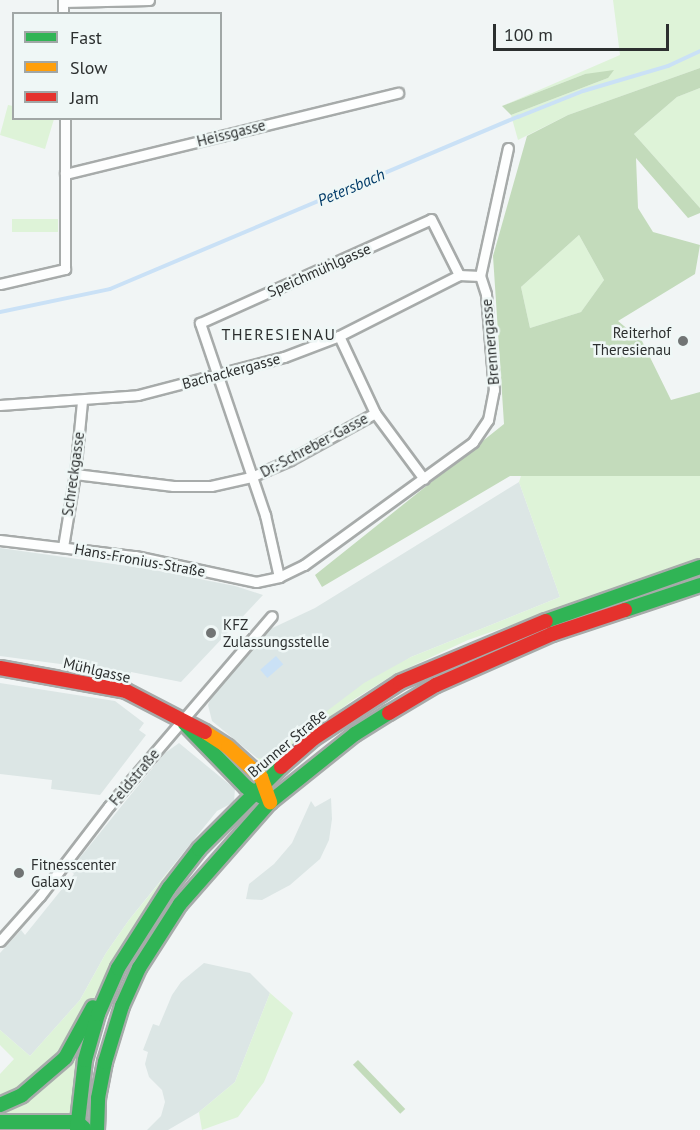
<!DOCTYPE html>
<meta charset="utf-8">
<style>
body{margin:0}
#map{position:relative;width:700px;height:1130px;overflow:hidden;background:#f1f5f5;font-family:"PT Sans",sans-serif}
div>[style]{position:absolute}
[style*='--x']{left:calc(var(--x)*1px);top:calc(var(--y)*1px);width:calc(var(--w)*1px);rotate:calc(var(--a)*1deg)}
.built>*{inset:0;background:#dce6e5}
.green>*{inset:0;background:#def3d8;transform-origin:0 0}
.forest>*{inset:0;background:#c3dbbb;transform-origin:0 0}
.water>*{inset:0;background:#cae1f6;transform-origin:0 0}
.stream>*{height:4px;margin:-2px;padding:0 2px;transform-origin:2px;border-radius:2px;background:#cae1f6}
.roads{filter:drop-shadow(2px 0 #a7abaa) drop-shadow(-2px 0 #a7abaa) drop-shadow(0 2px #a7abaa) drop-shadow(0 -2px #a7abaa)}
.street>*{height:9px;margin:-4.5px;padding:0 4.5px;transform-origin:4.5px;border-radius:4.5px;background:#fdfefe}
.fast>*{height:14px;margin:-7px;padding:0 7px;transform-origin:7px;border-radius:7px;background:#30b455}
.slow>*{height:14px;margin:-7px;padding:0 7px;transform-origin:7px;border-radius:7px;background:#ff9f0a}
.jam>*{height:14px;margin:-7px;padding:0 7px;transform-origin:7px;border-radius:7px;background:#e5322d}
.dots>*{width:16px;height:16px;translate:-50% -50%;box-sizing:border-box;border:3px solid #eff7f6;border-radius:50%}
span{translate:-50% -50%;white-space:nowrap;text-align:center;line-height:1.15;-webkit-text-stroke:5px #eff7f6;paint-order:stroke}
.street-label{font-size:15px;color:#2c2f2f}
.poi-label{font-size:15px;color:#2c2f2f}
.right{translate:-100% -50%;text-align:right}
.left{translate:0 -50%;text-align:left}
.water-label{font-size:16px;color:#013a68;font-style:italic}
.neighbourhood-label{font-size:16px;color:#2c2f2f;letter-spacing:1.5px}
.legend{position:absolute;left:12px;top:12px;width:210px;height:108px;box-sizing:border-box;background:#eff7f6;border:2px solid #a1a7a6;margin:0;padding:8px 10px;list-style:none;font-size:18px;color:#2c2f2f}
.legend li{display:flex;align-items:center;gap:12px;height:30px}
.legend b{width:30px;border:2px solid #a1a7a6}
.scale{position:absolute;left:493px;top:24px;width:176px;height:27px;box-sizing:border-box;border:3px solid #2c2f2f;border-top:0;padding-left:8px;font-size:18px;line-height:21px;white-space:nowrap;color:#2c2f2f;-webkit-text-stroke:4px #eff7f6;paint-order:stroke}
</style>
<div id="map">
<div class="built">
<div style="clip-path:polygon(519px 482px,560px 597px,411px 657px,302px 728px,265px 758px,257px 758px,212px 721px,208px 705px,211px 697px,264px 632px,315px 608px)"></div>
<div style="clip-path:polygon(0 548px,149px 569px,235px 586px,263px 595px,181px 682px,131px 672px,130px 678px,98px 669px,0 656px)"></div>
<div style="clip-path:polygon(0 683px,115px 701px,144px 723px,139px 730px,146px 735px,100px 795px,51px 789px,52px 780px,0 774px)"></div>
<div style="clip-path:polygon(179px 743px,235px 789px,234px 802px,217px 811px,129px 920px,106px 953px,80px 1000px,30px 1056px,0 1030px,0 953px,21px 930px,25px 935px,74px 874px,70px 870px,124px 803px,165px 753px)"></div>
<div style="clip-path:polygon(331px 798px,332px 819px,329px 840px,320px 859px,290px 885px,262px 900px,246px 899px,249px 884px,274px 864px,292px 843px,311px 801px,315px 807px)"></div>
<div style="clip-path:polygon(204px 963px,250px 973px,270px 993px,235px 1082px,199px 1112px,168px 1130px,147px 1130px,161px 1116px,165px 1102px,162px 1090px,149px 1077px,145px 1064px,148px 1052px,143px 1050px,153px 1024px,159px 1026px,172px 995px,181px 982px)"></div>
</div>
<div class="green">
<div style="clip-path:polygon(613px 0,700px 0,700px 68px,568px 115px,518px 140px,511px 115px,608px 78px,585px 74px,502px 106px,620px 55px)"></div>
<div style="clip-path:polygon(700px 88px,700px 208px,634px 134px,677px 97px)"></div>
<div style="clip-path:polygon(8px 105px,13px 106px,14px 118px,54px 119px,45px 149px,0 135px)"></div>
<div style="left:58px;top:219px;width:13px;height:46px;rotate:90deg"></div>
<div style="clip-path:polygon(579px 235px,604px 280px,581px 312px,530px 328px,521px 287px)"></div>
<div style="clip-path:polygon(521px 476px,700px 476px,700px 560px,468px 640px,393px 675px,353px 700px,275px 758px,263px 762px,257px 758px,265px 758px,364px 683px,411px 657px,560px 597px,519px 482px)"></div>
<div style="clip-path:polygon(179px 859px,183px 862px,117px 955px,77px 1029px,51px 1064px,9px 1095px,0 1098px,0 1074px,14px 1059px,0 1045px,0 1030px,30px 1056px,80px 1000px,106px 953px,129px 920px)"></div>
<div style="clip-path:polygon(270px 993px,293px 1013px,264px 1082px,238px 1117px,202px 1130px,199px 1112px,235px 1082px)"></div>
<div style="clip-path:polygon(82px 1045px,71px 1116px,0 1118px,0 1109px,47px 1083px)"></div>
</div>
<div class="forest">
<div style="clip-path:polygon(evenodd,700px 68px,700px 88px,677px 97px,634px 134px,700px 208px,700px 213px,688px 218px,636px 158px,638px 208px,653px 232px,700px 245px,695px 274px,618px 321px,642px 341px,671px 400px,700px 392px,700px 476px,510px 476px,322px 587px,315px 575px,504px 424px,493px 256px,527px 136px,568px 115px,700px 68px,579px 235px,604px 280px,581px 312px,530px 328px,521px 287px,579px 235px)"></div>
<div style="clip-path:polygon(614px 70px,608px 78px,511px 115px,502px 106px,585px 74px)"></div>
<div style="left:358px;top:1060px;width:68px;height:7px;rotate:46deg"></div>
</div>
<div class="water">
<div style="left:276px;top:656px;width:11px;height:21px;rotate:49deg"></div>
</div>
<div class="stream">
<div style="--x:0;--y:312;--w:112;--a:-11.8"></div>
<div style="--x:110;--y:289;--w:443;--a:-22.9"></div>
<div style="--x:518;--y:117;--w:70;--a:-21.8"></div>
<div style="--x:583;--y:91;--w:89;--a:-16.4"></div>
<div style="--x:668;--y:66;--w:35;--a:-25"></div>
</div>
<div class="roads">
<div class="street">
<div style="--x:63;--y:0;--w:14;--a:90"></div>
<div style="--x:63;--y:2;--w:86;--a:-1.3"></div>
<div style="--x:65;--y:174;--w:343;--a:-13.7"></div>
<div style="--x:0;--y:284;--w:67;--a:-13"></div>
<div style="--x:65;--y:269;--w:151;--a:-90"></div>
<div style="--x:339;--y:336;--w:85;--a:64.9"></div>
<div style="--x:375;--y:413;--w:82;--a:53.4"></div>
<div style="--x:0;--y:405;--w:138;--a:-4.1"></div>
<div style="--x:138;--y:395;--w:151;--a:-14.6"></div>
<div style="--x:284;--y:357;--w:59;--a:-20.9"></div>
<div style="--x:339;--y:336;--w:135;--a:-26.9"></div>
<div style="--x:459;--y:275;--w:21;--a:3"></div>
<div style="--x:75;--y:474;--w:99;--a:7"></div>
<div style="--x:173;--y:486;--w:38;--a:0"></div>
<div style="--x:211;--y:486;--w:41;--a:-12.7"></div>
<div style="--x:251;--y:477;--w:43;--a:-23.6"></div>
<div style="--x:290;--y:460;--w:97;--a:-28.9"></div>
<div style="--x:0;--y:540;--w:136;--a:6.8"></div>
<div style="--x:135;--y:556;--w:124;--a:12.1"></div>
<div style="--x:256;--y:582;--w:24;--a:-12"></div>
<div style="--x:279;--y:577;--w:28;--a:-26"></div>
<div style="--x:304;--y:565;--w:209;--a:-36"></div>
<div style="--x:473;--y:442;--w:27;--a:-56"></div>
<div style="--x:488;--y:420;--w:31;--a:-79"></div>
<div style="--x:494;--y:390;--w:96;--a:-94.8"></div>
<div style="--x:486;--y:294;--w:19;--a:-108"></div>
<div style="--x:480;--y:276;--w:131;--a:-77.7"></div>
<div style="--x:63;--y:547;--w:74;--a:-80.7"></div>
<div style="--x:75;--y:474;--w:73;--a:-84.5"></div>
<div style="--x:279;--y:577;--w:64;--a:-102.7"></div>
<div style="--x:265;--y:515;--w:203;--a:-108.7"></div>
<div style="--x:200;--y:323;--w:253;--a:-24.2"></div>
<div style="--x:431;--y:219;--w:63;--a:63.4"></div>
<div style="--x:0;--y:941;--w:60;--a:-48.4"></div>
<div style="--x:40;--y:896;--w:113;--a:-52.5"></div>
<div style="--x:109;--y:806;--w:250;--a:-49.4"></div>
</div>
<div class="fast">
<div style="--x:625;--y:610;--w:79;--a:-18.4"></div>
<div style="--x:546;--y:621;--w:163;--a:-19.3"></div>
<div style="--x:185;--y:724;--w:88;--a:45.9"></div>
<div style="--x:246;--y:787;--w:19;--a:32"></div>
<div style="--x:0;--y:1105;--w:24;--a:-24"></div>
<div style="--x:22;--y:1095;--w:57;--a:-40.7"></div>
<div style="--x:65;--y:1058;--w:58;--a:-61.2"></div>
<div style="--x:0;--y:1122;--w:77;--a:0"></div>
<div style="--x:77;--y:1122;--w:9;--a:41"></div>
<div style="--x:77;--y:1130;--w:70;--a:-83.5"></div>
<div style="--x:85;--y:1060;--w:48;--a:-74.2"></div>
<div style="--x:98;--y:1014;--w:50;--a:-66.5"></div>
<div style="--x:118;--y:968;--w:95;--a:-57.5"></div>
<div style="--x:169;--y:888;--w:49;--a:-52.4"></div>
<div style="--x:199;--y:849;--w:116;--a:-45"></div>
<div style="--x:97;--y:1130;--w:32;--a:-88"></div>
<div style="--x:98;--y:1098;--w:37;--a:-79"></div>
<div style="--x:105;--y:1062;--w:59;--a:-73.1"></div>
<div style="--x:122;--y:1006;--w:42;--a:-65.9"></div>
<div style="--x:139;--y:968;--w:76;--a:-57.4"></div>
<div style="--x:180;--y:904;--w:136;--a:-48.6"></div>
<div style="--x:270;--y:802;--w:109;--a:-38.7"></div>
<div style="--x:355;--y:734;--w:40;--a:-32"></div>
</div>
<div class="slow">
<div style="--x:205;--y:732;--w:27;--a:33"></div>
<div style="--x:228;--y:747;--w:45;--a:42.3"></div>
<div style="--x:261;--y:777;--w:27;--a:70"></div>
</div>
<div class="jam">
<div style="--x:0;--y:668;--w:128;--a:10.3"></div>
<div style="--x:126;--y:691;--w:89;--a:27.4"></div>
<div style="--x:389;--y:713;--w:55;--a:-30.8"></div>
<div style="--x:436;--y:685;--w:127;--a:-23.7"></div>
<div style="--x:552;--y:634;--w:77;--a:-18.2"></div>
<div style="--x:281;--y:767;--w:43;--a:-41.2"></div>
<div style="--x:313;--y:739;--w:104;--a:-33.2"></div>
<div style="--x:400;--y:682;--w:158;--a:-22.7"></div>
</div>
</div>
<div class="dots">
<div style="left:683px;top:341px;background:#717474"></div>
<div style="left:211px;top:633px;background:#717474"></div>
<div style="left:19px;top:873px;background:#717474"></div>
</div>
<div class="street-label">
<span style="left:231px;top:133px;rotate:-14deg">Heissgasse</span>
<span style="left:319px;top:270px;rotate:-24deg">Speichmühlgasse</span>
<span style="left:490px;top:342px;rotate:-95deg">Brennergasse</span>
<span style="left:231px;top:371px;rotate:-15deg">Bachackergasse</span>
<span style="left:314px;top:445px;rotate:-28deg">Dr.-Schreber-Gasse</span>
<span style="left:73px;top:474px;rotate:-82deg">Schreckgasse</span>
<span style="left:140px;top:560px;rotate:10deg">Hans-Fronius-Straße</span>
<span style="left:97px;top:670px;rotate:13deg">Mühlgasse</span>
<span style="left:287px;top:743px;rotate:-40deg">Brunner Straße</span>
<span style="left:134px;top:777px;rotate:-50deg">Feldstraße</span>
</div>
<div class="poi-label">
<span class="right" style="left:671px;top:341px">Reiterhof<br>Theresienau</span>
<span class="left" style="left:223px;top:633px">KFZ<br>Zulassungsstelle</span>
<span class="left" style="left:31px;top:873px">Fitnesscenter<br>Galaxy</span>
</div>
<div class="water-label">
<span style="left:351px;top:187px;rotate:-23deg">Petersbach</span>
</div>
<div class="neighbourhood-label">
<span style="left:279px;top:334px">THERESIENAU</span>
</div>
<ul class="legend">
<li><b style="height:8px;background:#30b455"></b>Fast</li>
<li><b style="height:8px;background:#ff9f0a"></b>Slow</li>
<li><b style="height:8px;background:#e5322d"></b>Jam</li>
</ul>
<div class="scale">100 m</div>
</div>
